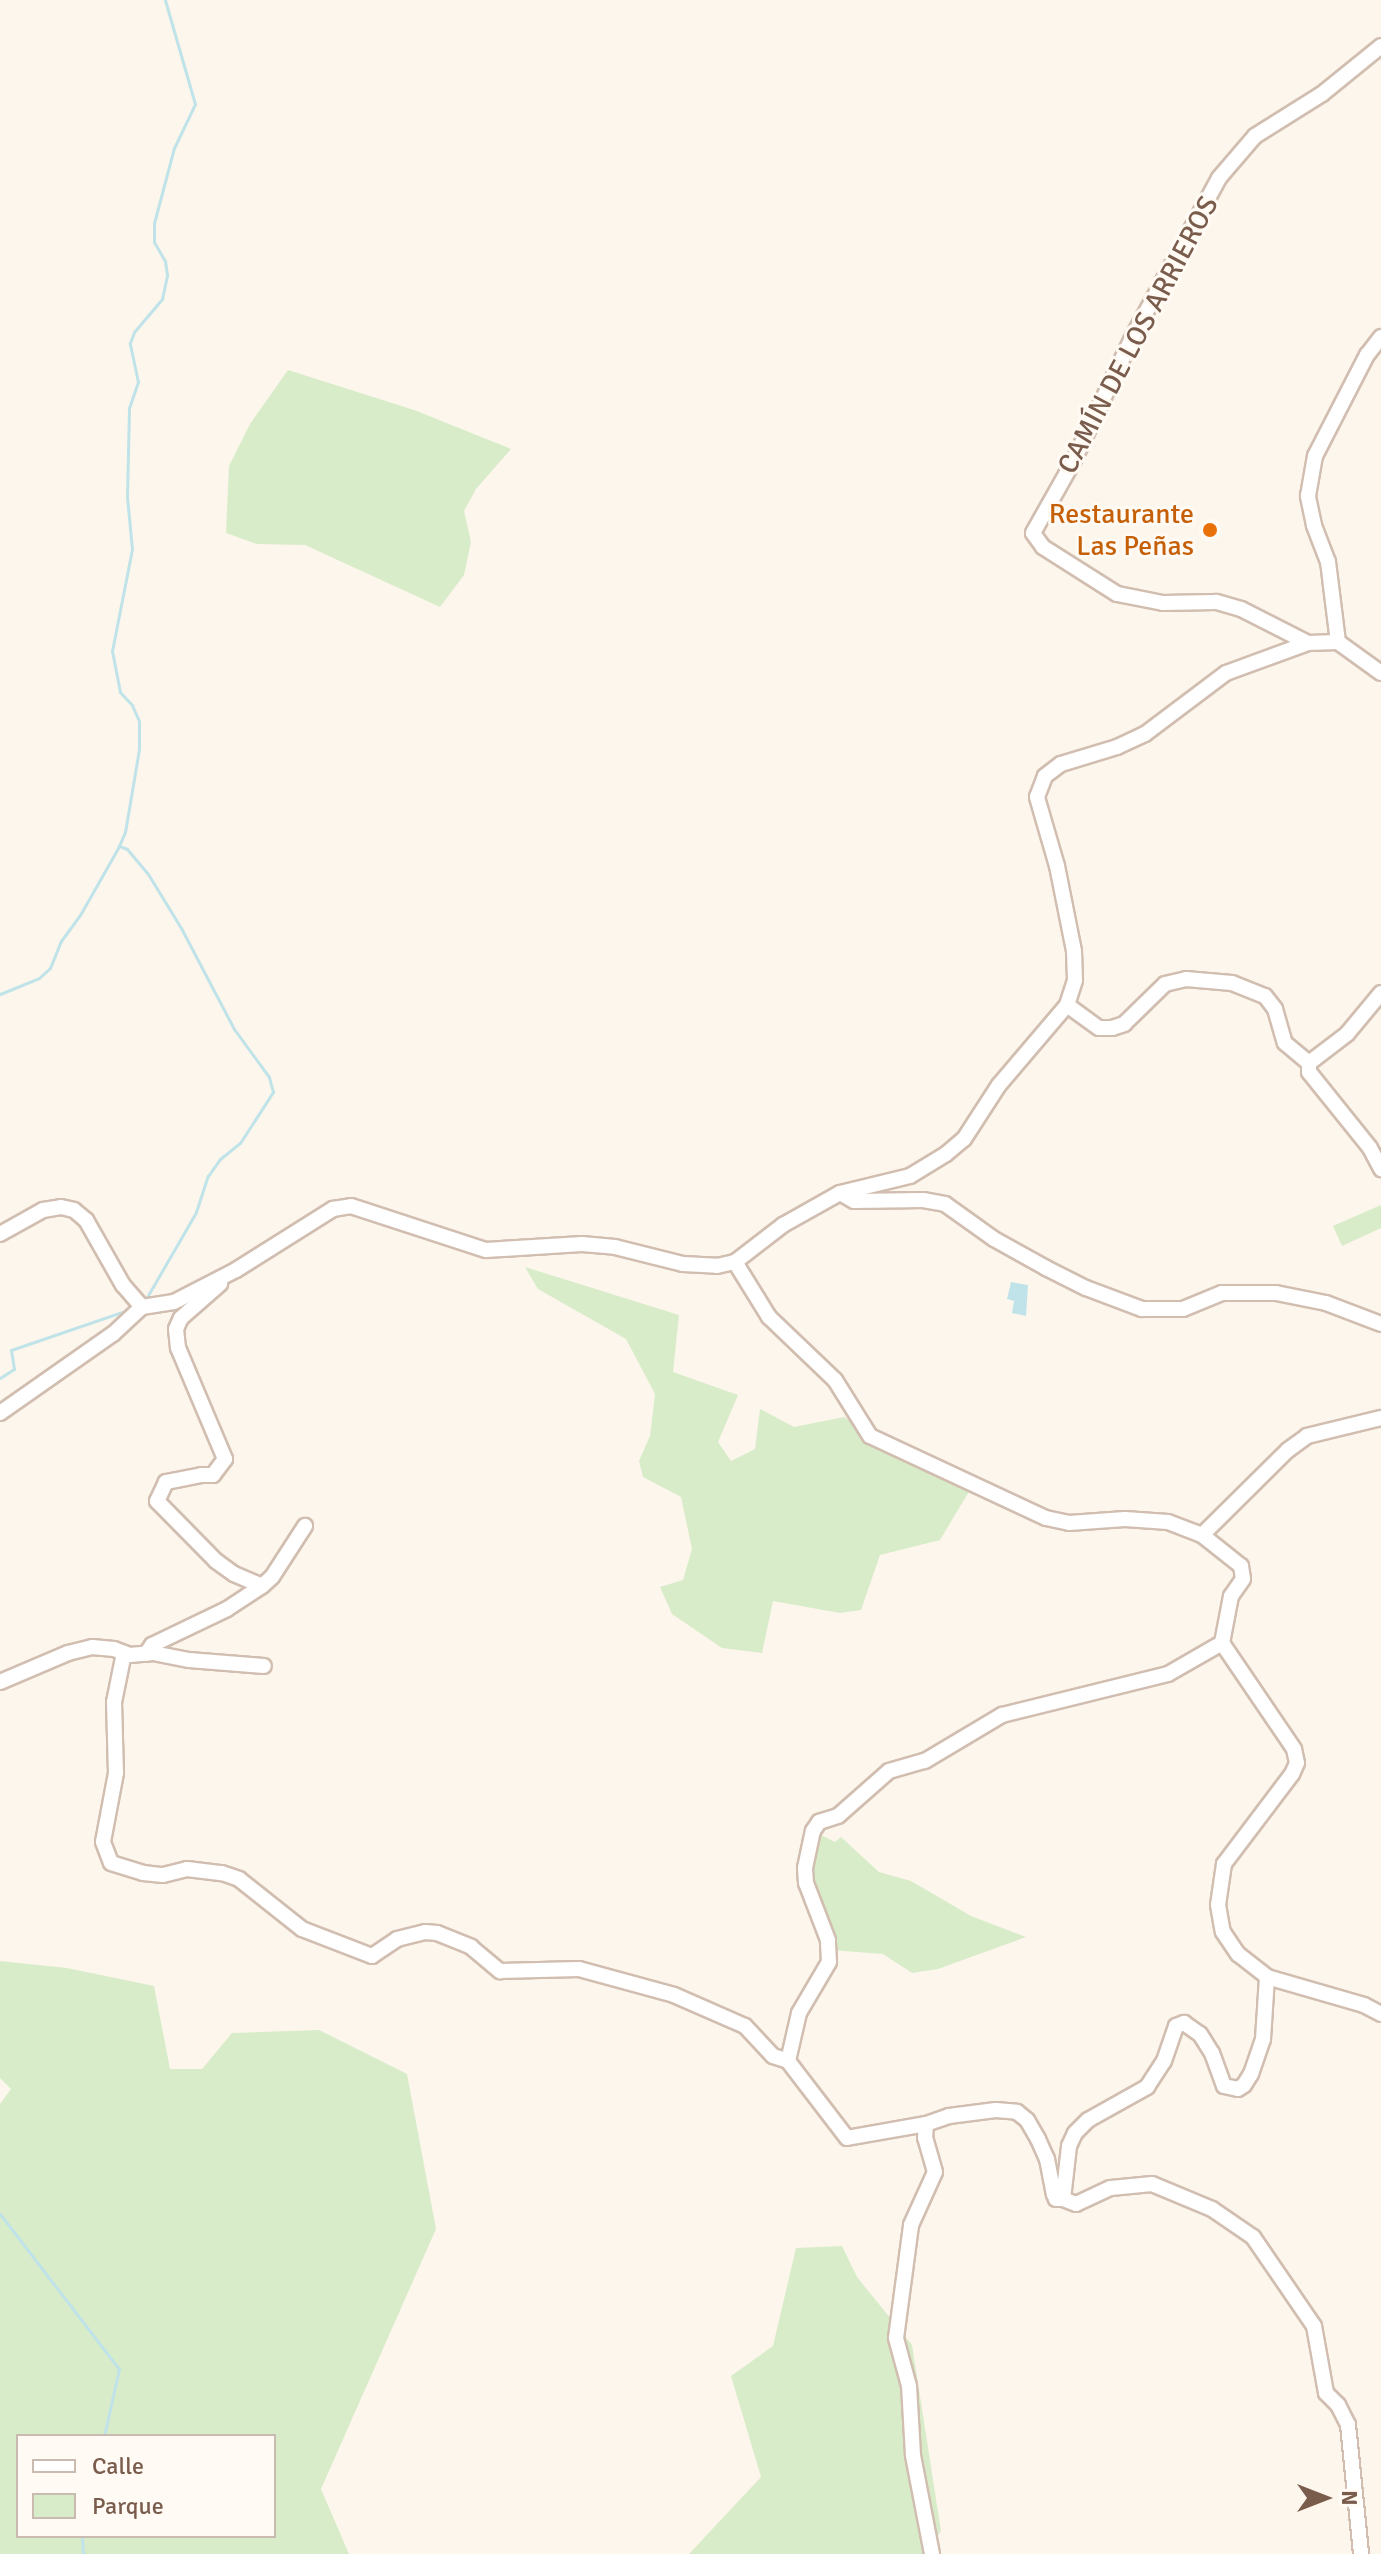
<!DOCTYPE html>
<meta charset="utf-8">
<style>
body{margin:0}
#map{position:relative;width:1381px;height:2554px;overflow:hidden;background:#fdf6ec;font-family:Signika,sans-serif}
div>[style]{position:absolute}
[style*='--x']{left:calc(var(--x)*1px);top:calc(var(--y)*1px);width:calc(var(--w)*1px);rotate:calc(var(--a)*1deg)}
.green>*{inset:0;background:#d8ecc9}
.water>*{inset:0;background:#bfe3e8}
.stream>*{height:3px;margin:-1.5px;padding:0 1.5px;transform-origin:1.5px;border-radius:1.5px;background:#bfe3e8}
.roads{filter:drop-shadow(2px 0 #d1beb0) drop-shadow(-2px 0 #d1beb0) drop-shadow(0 2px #d1beb0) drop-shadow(0 -2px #d1beb0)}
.minor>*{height:14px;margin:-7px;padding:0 7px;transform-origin:7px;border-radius:7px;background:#fff}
.dots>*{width:22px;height:22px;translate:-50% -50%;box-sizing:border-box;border:4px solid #fffaf3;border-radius:50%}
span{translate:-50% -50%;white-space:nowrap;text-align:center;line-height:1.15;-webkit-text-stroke:6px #fffaf3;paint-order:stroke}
.street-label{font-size:28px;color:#7a5c4d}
.food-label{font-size:28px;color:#c56008}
.right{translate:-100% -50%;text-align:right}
.legend{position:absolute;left:16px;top:2434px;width:260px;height:104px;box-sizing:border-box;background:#fffaf3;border:2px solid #cabbb1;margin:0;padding:10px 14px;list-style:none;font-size:24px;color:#7a5c4d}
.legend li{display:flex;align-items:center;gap:16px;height:40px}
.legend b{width:40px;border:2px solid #cabbb1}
.north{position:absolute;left:1285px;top:2458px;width:80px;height:80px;-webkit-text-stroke:6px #fffaf3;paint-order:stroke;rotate:90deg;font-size:22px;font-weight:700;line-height:32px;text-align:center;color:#7a5c4d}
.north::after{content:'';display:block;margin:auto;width:28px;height:36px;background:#7a5c4d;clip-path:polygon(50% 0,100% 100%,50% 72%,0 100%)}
</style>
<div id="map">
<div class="green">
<div style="clip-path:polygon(288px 370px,414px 410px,511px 449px,476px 489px,464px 511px,471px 542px,464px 575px,440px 607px,305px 545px,257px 544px,226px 533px,229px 466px,250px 424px)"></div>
<div style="clip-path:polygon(1381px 1205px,1381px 1228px,1342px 1246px,1333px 1226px)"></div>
<div style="clip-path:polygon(525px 1267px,679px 1315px,673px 1372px,738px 1395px,718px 1442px,731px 1461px,755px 1449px,760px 1409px,794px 1427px,844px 1417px,970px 1490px,940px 1540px,880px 1555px,861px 1610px,840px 1613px,773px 1601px,762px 1653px,722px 1648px,672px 1614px,660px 1587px,683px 1580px,692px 1549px,681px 1497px,643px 1477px,639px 1461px,650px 1436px,655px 1394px,626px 1339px,538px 1289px)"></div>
<div style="clip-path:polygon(813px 1831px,835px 1842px,841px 1837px,879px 1872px,911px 1881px,971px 1916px,1026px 1937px,938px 1969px,912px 1973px,883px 1954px,830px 1950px,811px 1897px)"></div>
<div style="clip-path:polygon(evenodd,0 1961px,67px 1968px,154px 1986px,170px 2069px,202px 2069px,232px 2033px,319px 2030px,407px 2074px,436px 2229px,321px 2489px,349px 2554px,0 2554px,0 2104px,11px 2089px,0 2078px,0 1961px,18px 2436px,274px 2436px,274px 2536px,18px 2536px,18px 2436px)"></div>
<div style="clip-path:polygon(842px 2246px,857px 2277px,912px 2345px,941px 2531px,925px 2554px,689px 2554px,761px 2477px,731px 2376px,773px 2346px,796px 2248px)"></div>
</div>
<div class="water">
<div style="clip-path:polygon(1011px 1282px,1028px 1285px,1026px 1316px,1012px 1313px,1014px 1301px,1007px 1299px)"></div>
</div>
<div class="stream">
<div style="--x:0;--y:994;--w:42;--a:-22.3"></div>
<div style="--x:39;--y:978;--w:15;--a:-42"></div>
<div style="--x:50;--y:968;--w:29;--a:-68"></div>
<div style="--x:61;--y:941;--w:32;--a:-54"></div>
<div style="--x:80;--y:915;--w:77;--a:-60.4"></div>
<div style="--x:147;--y:1297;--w:98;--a:-60"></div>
<div style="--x:196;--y:1212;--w:38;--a:-72"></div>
<div style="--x:208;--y:1176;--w:21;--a:-55"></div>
<div style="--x:220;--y:1159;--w:26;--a:-39"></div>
<div style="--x:240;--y:1143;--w:61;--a:-57.1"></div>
<div style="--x:273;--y:1092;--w:16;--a:-105"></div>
<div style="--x:269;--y:1077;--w:59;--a:-126.1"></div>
<div style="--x:234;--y:1029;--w:114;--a:-117.7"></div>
<div style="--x:181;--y:928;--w:63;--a:-121.4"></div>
<div style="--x:148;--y:874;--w:33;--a:-130"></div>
<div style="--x:127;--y:849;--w:9;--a:-159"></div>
<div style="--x:119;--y:846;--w:15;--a:-67"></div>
<div style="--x:125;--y:832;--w:84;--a:-80.4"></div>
<div style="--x:139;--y:749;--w:28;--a:-90"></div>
<div style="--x:139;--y:721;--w:17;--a:-114"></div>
<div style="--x:132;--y:705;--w:18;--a:-133"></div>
<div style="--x:120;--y:692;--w:42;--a:-101"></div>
<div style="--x:112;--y:651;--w:104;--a:-78.9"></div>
<div style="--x:132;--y:549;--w:52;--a:-95.5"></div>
<div style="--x:127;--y:497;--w:89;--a:-88.7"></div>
<div style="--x:129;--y:408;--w:28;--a:-71"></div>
<div style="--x:138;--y:382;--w:40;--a:-102"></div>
<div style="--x:130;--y:343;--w:12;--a:-70"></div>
<div style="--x:134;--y:332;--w:43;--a:-49.7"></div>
<div style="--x:162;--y:299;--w:25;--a:-78"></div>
<div style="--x:167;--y:275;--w:14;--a:-98"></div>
<div style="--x:165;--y:261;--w:22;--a:-120"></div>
<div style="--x:154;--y:242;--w:19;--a:-90"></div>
<div style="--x:154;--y:223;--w:78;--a:-75.1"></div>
<div style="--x:174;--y:148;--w:49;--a:-64.5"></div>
<div style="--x:195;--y:104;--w:108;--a:-106.1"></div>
<div style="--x:0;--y:1378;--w:17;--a:-33"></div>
<div style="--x:14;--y:1369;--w:19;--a:-99"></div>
<div style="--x:11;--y:1350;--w:127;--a:-18.9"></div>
<div style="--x:0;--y:2214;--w:195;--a:52.5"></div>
<div style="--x:119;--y:2369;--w:69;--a:102.6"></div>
<div style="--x:82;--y:2536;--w:18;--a:87"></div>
</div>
<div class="roads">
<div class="minor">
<div style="--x:1338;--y:642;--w:81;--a:-97.1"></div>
<div style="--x:1328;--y:562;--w:40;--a:-111"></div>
<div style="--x:1314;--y:525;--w:30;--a:-102"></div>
<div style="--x:1308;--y:496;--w:41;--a:-80.1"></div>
<div style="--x:1315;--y:456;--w:114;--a:-62.8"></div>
<div style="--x:1367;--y:355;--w:23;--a:-52"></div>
<div style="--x:1338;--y:642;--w:53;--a:35.8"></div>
<div style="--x:1308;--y:643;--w:75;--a:-153.1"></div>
<div style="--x:1241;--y:609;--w:26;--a:-164"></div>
<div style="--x:1216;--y:602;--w:53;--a:178.9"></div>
<div style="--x:1163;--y:603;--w:47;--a:-168.9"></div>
<div style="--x:1117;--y:594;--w:88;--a:-147.6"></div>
<div style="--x:1043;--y:547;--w:17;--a:-126"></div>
<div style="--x:1033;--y:533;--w:81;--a:-60.6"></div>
<div style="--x:1073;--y:462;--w:140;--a:-64.5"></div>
<div style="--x:1133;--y:336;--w:180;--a:-61.4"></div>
<div style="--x:1219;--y:178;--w:55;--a:-49.4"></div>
<div style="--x:1255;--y:136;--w:79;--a:-32.1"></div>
<div style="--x:1322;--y:94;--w:76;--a:-39.1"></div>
<div style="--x:1381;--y:993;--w:53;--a:129.7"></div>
<div style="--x:1347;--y:1034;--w:48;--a:142.7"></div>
<div style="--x:1309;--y:1063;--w:9;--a:90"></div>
<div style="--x:1309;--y:1072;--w:97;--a:51.2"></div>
<div style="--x:1370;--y:1148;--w:24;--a:62"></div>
<div style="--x:1067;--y:1005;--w:39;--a:36"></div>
<div style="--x:1099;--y:1028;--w:13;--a:0"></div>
<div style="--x:1112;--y:1028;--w:13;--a:-18"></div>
<div style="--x:1124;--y:1024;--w:57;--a:-44.3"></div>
<div style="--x:1165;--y:984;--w:22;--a:-13"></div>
<div style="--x:1186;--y:979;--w:46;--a:5"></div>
<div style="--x:1232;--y:983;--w:35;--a:22"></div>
<div style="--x:1265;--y:996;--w:16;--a:52"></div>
<div style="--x:1275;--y:1009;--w:35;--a:74"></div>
<div style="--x:1285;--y:1043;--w:31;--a:40"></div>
<div style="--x:840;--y:1193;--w:16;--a:30"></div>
<div style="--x:854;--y:1201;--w:69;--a:-0.8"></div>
<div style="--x:923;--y:1200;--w:22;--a:10"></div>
<div style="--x:945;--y:1204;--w:60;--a:35.5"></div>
<div style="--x:994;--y:1239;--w:60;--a:29.1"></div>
<div style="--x:1046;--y:1268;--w:45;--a:26.6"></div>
<div style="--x:1086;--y:1288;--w:60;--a:20.6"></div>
<div style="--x:1142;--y:1309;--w:41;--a:0"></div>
<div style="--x:1183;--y:1309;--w:42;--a:-22.3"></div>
<div style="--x:1222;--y:1293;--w:54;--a:0"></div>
<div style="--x:1276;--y:1293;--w:51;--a:11.3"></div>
<div style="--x:1326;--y:1303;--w:59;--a:20.9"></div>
<div style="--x:0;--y:1234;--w:49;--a:-29.2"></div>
<div style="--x:43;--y:1210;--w:18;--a:-9"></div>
<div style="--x:61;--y:1207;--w:13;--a:13"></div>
<div style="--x:74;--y:1210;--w:16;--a:40"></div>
<div style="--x:86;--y:1220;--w:75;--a:60.4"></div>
<div style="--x:123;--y:1285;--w:29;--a:49"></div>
<div style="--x:142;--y:1307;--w:32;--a:-9"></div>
<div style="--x:174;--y:1302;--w:70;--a:-27.3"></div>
<div style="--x:236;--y:1270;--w:115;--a:-32.2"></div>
<div style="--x:333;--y:1209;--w:18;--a:-9"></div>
<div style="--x:351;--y:1206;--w:142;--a:18.1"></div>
<div style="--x:486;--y:1250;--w:96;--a:-3.6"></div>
<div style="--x:582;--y:1244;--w:33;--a:5"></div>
<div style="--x:615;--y:1247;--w:70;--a:14"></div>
<div style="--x:683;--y:1264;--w:34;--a:3"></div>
<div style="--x:717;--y:1266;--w:18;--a:-13"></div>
<div style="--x:735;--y:1262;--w:61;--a:-37.6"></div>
<div style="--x:783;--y:1225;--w:65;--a:-29.3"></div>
<div style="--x:840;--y:1193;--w:72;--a:-13.7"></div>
<div style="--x:910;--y:1176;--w:42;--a:-31.4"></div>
<div style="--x:946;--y:1154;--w:23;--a:-40"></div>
<div style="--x:964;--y:1139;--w:64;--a:-57.1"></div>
<div style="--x:999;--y:1085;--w:105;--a:-49.6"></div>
<div style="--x:1067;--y:1005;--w:26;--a:-72"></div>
<div style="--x:1075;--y:980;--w:29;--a:-92"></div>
<div style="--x:1074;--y:951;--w:87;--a:-101.3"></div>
<div style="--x:1057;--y:866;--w:72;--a:-106.2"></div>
<div style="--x:1037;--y:797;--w:22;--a:-69"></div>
<div style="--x:1045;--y:776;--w:20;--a:-37"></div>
<div style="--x:1061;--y:764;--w:59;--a:-16.9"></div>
<div style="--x:1117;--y:747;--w:31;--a:-25"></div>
<div style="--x:1145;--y:734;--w:101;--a:-37"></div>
<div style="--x:1226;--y:673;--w:87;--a:-20.1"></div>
<div style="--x:1308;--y:643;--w:30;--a:-2"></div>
<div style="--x:735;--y:1262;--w:65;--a:58.3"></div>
<div style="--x:769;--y:1317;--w:91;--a:43.7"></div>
<div style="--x:835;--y:1380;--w:66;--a:58"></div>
<div style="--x:870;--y:1436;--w:194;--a:25"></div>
<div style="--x:1046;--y:1518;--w:24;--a:12"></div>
<div style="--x:1069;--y:1523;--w:56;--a:-4.1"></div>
<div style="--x:1125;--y:1519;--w:43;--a:4"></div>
<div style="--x:1168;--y:1522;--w:36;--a:21"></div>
<div style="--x:1202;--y:1535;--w:50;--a:38.5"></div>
<div style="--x:1241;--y:1566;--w:13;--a:81"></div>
<div style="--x:1243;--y:1579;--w:21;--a:125"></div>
<div style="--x:1231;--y:1596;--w:48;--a:100.8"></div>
<div style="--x:1222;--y:1643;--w:128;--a:55.8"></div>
<div style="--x:1294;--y:1749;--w:14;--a:78"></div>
<div style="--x:1297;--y:1763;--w:12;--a:114"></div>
<div style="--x:1292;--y:1774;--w:113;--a:127.1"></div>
<div style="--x:1224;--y:1864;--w:41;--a:98.3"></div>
<div style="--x:1218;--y:1905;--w:27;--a:80"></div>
<div style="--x:1223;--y:1932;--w:27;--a:56"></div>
<div style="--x:1238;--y:1954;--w:37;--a:38"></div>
<div style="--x:1267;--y:1977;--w:101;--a:16.1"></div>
<div style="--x:1364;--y:2005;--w:19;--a:28"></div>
<div style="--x:0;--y:1413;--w:138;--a:-35"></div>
<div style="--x:113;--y:1334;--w:40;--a:-43"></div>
<div style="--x:201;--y:1475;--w:12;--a:0"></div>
<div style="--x:213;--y:1475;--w:20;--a:-53"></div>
<div style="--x:225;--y:1459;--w:121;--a:-112.9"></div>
<div style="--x:178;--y:1348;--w:19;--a:-96"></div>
<div style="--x:176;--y:1329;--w:12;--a:-66"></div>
<div style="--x:181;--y:1318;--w:52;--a:-41.1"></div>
<div style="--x:202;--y:1475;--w:37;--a:169"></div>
<div style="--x:166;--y:1482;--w:21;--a:115"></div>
<div style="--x:157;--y:1501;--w:84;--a:45.5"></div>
<div style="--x:216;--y:1561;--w:22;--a:36"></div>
<div style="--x:234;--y:1574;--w:30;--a:23"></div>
<div style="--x:262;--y:1586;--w:13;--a:-42"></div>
<div style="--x:272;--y:1577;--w:61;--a:-57.1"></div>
<div style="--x:1202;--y:1535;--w:121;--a:-44.7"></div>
<div style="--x:1288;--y:1450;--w:24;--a:-36"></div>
<div style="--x:1307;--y:1436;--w:76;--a:-13.7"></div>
<div style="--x:124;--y:1653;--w:50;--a:101.5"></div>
<div style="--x:114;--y:1702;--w:71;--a:88.4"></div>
<div style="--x:116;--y:1773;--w:70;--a:100.7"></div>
<div style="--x:103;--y:1842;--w:22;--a:69"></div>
<div style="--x:111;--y:1863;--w:34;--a:17"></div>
<div style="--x:143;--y:1873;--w:20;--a:6"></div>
<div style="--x:163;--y:1875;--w:25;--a:-14"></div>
<div style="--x:187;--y:1869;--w:35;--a:7"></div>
<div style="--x:222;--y:1873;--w:18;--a:19"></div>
<div style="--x:239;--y:1879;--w:80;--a:38.4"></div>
<div style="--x:302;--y:1929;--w:75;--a:21.1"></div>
<div style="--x:372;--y:1956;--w:30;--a:-34"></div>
<div style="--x:397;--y:1939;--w:29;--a:-14"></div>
<div style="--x:425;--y:1932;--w:12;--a:5"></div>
<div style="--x:437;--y:1933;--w:37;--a:22"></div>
<div style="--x:471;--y:1947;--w:38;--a:40"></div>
<div style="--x:500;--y:1971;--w:79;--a:-1.5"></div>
<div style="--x:579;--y:1969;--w:98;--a:15.3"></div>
<div style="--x:674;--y:1995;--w:77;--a:23.6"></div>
<div style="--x:745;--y:2026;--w:41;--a:47"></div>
<div style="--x:773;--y:2056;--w:16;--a:18"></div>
<div style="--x:146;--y:1654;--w:11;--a:-56"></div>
<div style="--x:152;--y:1645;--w:83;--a:-25.6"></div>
<div style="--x:227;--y:1609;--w:42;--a:-33.3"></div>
<div style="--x:0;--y:1682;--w:74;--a:-23.1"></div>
<div style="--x:68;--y:1653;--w:25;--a:-14"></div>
<div style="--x:92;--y:1647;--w:22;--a:5"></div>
<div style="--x:114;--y:1649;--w:17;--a:21"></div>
<div style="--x:130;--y:1655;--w:23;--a:-5"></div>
<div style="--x:153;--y:1653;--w:37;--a:11"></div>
<div style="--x:189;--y:1660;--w:75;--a:4.6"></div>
<div style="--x:926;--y:2124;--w:80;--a:170"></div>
<div style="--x:847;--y:2138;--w:97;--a:-127.5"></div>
<div style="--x:788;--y:2061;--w:49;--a:-77.1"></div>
<div style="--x:799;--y:2013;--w:59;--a:-59.5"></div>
<div style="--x:829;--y:1962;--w:22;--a:-93"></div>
<div style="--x:828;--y:1940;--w:61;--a:-111.1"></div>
<div style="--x:806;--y:1883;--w:15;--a:-94"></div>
<div style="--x:805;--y:1868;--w:38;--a:-78"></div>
<div style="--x:813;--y:1831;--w:11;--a:-56"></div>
<div style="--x:819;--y:1822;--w:20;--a:-18"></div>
<div style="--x:838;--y:1816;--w:68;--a:-41.4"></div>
<div style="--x:889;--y:1771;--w:37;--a:-16"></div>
<div style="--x:925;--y:1761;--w:90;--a:-30.9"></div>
<div style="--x:1002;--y:1715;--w:171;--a:-13.9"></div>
<div style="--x:1168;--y:1674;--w:62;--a:-29.9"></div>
<div style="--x:1063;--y:2199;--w:14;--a:21"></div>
<div style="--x:1076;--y:2204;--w:38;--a:-25"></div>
<div style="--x:1111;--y:2188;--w:41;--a:-5.6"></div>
<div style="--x:1152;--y:2184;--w:65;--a:22.6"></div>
<div style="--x:1212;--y:2209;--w:50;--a:34.3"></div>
<div style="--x:1253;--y:2237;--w:108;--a:55.6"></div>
<div style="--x:1314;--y:2326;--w:68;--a:79.8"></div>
<div style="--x:1326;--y:2393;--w:17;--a:45"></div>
<div style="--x:1338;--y:2405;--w:22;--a:63"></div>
<div style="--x:1348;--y:2425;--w:130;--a:84.2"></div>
<div style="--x:932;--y:2554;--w:101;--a:-100.9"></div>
<div style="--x:913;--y:2455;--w:69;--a:-93.3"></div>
<div style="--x:909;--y:2386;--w:50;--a:-105.2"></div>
<div style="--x:896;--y:2338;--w:114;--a:-82.4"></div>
<div style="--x:911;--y:2225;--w:58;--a:-65.6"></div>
<div style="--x:935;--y:2172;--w:35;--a:-106"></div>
<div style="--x:925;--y:2138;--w:14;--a:-86"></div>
<div style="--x:926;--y:2124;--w:24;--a:-19"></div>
<div style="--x:949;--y:2116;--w:47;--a:-7.3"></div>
<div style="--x:996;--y:2110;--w:21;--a:5"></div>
<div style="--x:1017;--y:2112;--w:13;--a:39"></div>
<div style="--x:1027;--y:2120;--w:22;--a:60"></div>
<div style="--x:1038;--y:2139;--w:22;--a:66"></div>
<div style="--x:1047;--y:2159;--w:36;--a:79"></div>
<div style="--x:1054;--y:2194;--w:5;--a:68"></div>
<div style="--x:1056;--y:2199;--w:7;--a:0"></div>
<div style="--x:1063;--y:2199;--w:53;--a:-83.5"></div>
<div style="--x:1069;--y:2146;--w:14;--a:-65"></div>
<div style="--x:1075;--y:2133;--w:18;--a:-45"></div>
<div style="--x:1088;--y:2120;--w:68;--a:-29.2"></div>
<div style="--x:1147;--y:2087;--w:31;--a:-57"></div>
<div style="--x:1164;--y:2061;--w:37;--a:-71"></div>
<div style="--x:1176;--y:2026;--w:9;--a:-21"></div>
<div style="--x:1184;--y:2023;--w:19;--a:35"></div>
<div style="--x:1200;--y:2034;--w:22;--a:58"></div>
<div style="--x:1212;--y:2053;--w:35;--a:70"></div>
<div style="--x:1224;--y:2086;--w:14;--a:12"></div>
<div style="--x:1238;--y:2089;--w:7;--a:-34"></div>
<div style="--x:1244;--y:2085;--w:13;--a:-58"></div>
<div style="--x:1251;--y:2074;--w:37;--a:-71"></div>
<div style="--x:1263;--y:2039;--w:62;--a:-86.3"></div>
</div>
</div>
<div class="dots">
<div style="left:1210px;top:530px;background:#e8710a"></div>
</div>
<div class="street-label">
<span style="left:1138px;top:335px;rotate:-62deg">CAMÍN DE LOS ARRIEROS</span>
</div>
<div class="food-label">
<span class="right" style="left:1194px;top:530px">Restaurante<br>Las Peñas</span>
</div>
<ul class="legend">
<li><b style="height:10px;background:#fff"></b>Calle</li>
<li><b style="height:22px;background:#d8ecc9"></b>Parque</li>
</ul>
<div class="north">N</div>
</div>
